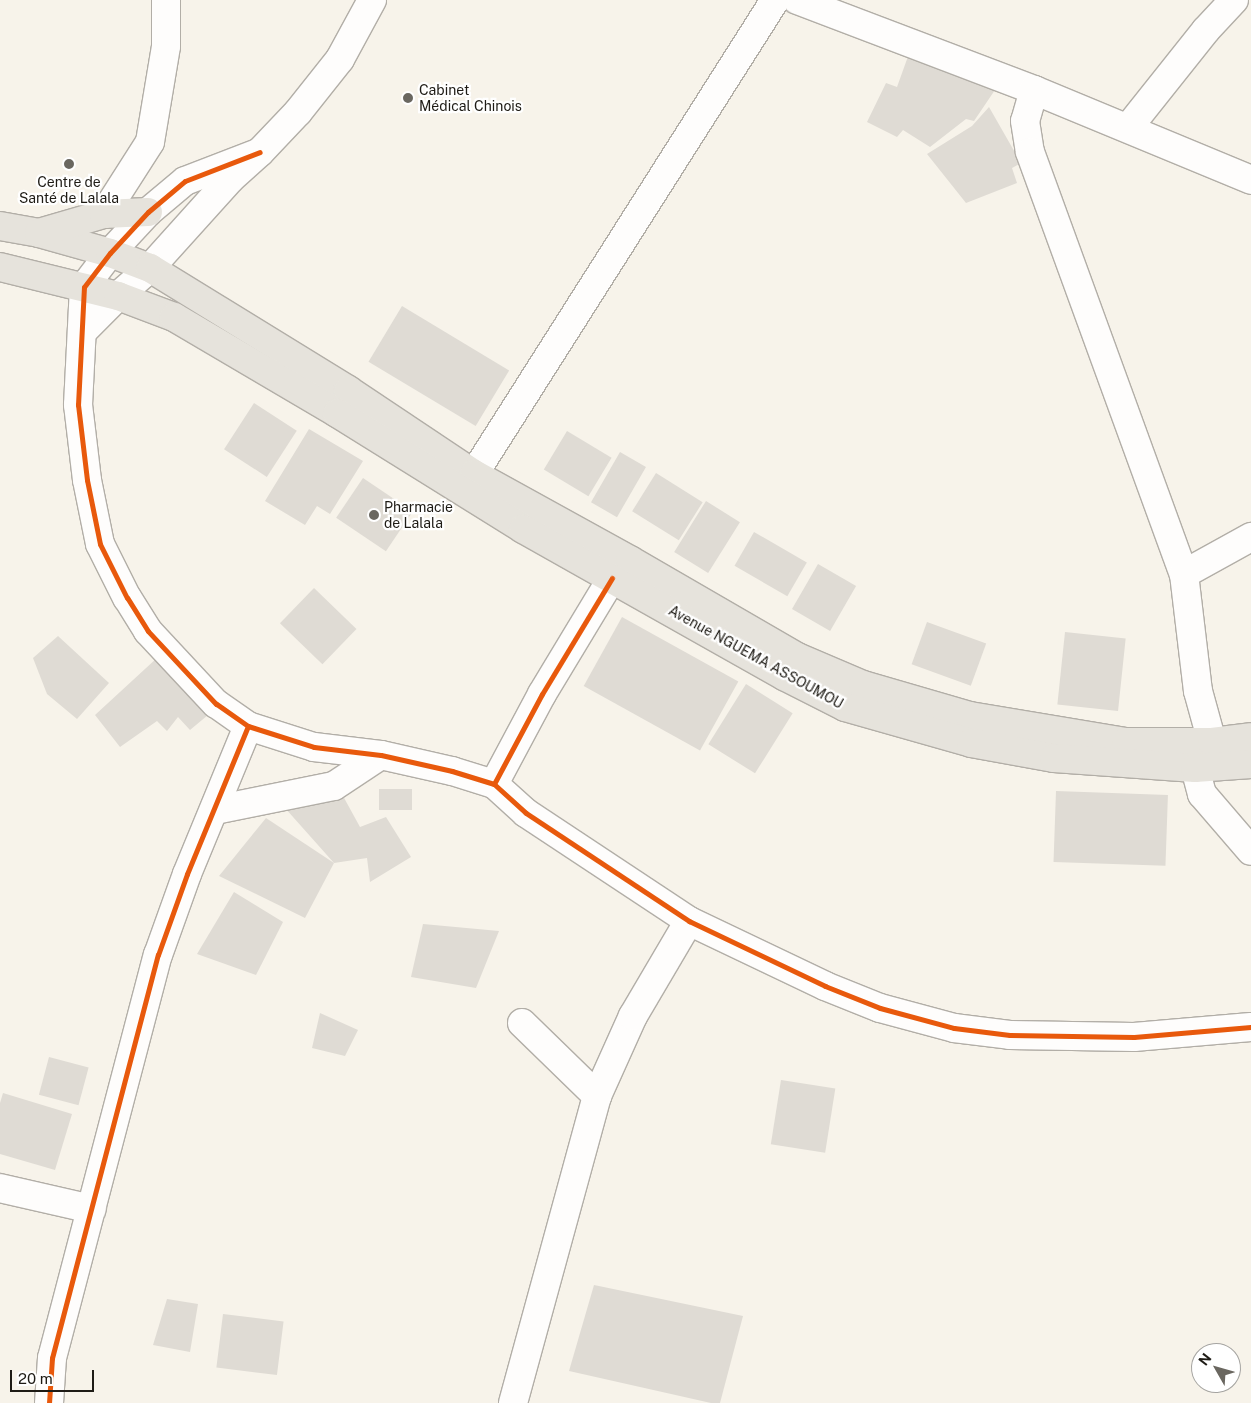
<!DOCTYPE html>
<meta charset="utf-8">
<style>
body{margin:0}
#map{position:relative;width:1251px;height:1403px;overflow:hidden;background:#f7f3ea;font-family:"Public Sans",sans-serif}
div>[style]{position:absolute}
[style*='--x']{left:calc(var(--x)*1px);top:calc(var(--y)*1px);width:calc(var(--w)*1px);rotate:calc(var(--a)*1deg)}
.building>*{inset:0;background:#dfdbd4;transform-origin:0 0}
.roads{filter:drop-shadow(1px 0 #b2aea7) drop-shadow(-1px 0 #b2aea7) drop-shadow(0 1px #b2aea7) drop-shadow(0 -1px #b2aea7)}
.minor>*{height:28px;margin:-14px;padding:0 14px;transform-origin:14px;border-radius:14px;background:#fefdfc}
.major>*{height:28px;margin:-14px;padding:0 14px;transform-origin:14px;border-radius:14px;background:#e6e3dc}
.cycleway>*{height:5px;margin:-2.5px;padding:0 2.5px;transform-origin:2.5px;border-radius:2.5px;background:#e8590c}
.dots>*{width:14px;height:14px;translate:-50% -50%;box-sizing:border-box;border:2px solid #fff;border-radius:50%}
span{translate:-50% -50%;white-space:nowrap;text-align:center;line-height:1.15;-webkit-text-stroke:4.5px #fff;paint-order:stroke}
.poi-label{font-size:14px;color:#1e1b15}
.left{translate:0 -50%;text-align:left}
.street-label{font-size:14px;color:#1e1b15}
.north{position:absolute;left:1191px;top:1343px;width:50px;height:50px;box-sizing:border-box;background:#fff;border:1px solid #a5a4a1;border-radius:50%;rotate:308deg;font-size:14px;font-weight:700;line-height:20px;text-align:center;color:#1e1b15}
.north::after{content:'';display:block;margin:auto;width:18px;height:22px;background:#6a6760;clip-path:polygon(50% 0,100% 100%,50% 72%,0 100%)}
.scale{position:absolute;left:10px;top:1370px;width:84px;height:22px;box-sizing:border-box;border:2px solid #1e1b15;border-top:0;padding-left:6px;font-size:15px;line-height:18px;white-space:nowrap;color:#1e1b15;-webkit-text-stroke:4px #fff;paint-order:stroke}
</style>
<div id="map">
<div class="building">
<div style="clip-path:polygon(911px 48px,997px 87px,974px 121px,966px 119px,930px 147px,903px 130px,897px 137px,867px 122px,886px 83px,897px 87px)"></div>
<div style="clip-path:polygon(989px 107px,1021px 163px,1012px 168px,1017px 183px,966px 203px,927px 154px,972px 126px)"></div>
<div style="left:402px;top:306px;width:125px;height:65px;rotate:31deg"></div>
<div style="left:254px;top:403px;width:51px;height:55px;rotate:33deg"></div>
<div style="clip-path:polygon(309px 429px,363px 461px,330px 514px,317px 506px,305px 525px,265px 501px)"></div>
<div style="left:567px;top:431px;width:52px;height:45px;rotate:31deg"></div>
<div style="left:620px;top:452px;width:30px;height:58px;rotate:30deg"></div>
<div style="left:656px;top:473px;width:55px;height:45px;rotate:32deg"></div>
<div style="left:363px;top:478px;width:60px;height:48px;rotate:34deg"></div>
<div style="left:706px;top:501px;width:40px;height:60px;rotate:32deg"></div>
<div style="left:754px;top:532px;width:61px;height:39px;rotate:30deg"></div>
<div style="left:818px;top:564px;width:44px;height:52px;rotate:30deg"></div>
<div style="left:314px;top:588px;width:59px;height:49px;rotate:44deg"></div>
<div style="left:622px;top:617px;width:133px;height:79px;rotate:29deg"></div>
<div style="left:927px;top:622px;width:63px;height:45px;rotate:20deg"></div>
<div style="left:1065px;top:632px;width:61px;height:73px;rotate:6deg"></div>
<div style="clip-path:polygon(58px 636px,109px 683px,77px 719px,47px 694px,33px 658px)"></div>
<div style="clip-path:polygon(158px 657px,208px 715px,190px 730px,178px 717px,167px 731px,157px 721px,120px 747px,95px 715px)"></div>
<div style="left:746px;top:684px;width:55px;height:71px;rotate:32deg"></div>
<div style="left:412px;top:789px;width:21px;height:33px;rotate:90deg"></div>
<div style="left:1056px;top:791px;width:112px;height:71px;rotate:2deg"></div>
<div style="clip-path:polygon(343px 796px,360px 827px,386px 817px,411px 857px,370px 882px,367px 858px,334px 863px,285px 808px)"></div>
<div style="clip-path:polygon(266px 818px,334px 863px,305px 918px,219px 876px)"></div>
<div style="clip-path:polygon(234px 892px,283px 922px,256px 975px,197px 954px)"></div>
<div style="clip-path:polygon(423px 924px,499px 931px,476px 988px,411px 977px)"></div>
<div style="clip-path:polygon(320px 1013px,358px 1030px,345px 1056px,312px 1048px)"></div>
<div style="left:49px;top:1057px;width:41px;height:39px;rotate:15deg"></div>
<div style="left:781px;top:1080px;width:55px;height:65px;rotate:9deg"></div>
<div style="clip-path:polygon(3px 1093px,72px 1114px,55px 1170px,0 1154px,0 1103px)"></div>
<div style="clip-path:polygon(594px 1285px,743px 1316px,720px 1403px,711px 1403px,569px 1371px)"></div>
<div style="clip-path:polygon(167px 1299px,198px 1304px,190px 1352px,153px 1345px)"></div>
<div style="left:223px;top:1314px;width:61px;height:54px;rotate:7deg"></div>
</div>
<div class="roads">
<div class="minor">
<div style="--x:797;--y:0;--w:254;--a:20.8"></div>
<div style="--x:1034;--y:90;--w:235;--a:22.5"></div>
<div style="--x:1034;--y:90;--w:32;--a:106"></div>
<div style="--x:1025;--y:121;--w:31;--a:81"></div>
<div style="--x:1030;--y:152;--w:449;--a:70"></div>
<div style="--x:1184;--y:574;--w:118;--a:83.2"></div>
<div style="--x:1198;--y:691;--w:53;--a:74.6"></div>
<div style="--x:1128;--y:128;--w:125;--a:-51.5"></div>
<div style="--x:1206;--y:30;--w:41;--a:-47"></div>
<div style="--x:104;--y:214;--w:85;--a:-57.4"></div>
<div style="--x:150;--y:142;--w:97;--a:-80.5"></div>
<div style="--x:166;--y:46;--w:46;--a:-90"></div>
<div style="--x:82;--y:332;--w:51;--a:-45"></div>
<div style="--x:118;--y:296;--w:43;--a:-41.2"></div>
<div style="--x:150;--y:268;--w:120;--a:-48"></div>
<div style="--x:230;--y:179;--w:40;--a:-42"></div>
<div style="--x:260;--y:152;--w:55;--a:-46.5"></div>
<div style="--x:298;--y:112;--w:68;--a:-51.6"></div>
<div style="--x:340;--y:59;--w:67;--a:-61.5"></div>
<div style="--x:474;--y:474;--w:561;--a:-57.58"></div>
<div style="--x:1184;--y:574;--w:77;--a:-28.9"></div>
<div style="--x:612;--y:578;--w:135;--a:121.1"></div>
<div style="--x:542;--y:694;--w:102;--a:118.1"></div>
<div style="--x:494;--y:784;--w:43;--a:42.2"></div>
<div style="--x:526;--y:813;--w:196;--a:33.5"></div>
<div style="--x:689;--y:921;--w:151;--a:25.5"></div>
<div style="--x:825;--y:986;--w:59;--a:21.8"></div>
<div style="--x:880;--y:1008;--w:77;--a:15.1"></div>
<div style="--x:954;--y:1028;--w:56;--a:7.1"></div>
<div style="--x:1010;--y:1035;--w:124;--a:0.9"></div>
<div style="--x:1134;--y:1037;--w:117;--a:-4.9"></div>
<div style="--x:248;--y:726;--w:39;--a:-145"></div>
<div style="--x:216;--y:704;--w:100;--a:-133"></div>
<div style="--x:148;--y:631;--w:39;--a:-122"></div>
<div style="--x:127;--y:598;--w:60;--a:-116.6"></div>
<div style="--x:100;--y:544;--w:65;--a:-101.5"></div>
<div style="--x:87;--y:480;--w:76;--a:-96.8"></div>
<div style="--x:78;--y:405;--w:118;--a:-87.1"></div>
<div style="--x:84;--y:287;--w:43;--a:-52.6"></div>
<div style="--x:110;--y:253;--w:56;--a:-47.2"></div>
<div style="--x:148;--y:212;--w:48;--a:-40"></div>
<div style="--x:185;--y:181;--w:80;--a:-21.1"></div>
<div style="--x:1195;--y:768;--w:27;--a:75"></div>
<div style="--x:1202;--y:794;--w:75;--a:49.3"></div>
<div style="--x:215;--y:810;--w:121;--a:-11.4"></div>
<div style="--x:334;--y:786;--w:56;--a:-33.4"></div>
<div style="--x:522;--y:1023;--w:105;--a:44.2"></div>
<div style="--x:0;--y:1188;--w:94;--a:12.9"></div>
<div style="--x:49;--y:1403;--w:45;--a:-86.2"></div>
<div style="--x:52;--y:1358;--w:417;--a:-75.3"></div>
<div style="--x:158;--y:955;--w:86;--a:-70.3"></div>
<div style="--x:187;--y:874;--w:160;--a:-67.6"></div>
<div style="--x:248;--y:726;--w:69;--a:17.7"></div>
<div style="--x:314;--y:747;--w:67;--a:6.8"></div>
<div style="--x:381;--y:755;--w:73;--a:12.7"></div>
<div style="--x:452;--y:771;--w:44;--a:17.2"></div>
<div style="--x:513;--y:1403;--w:318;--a:-74.7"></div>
<div style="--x:597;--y:1096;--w:88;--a:-65.8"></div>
<div style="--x:633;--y:1016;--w:110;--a:-59.5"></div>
</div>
<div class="major">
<div style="--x:0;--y:226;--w:40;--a:10"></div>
<div style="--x:39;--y:233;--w:74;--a:15.7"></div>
<div style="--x:110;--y:253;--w:43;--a:20.6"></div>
<div style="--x:150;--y:268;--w:233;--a:31.6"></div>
<div style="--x:348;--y:390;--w:151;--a:33.7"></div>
<div style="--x:474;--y:474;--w:178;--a:28.9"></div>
<div style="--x:630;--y:560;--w:193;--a:30.1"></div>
<div style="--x:797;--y:657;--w:72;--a:23"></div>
<div style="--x:863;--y:685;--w:111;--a:16.2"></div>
<div style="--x:970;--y:716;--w:158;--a:9.5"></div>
<div style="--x:1126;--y:742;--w:86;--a:0"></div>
<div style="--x:1212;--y:742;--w:39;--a:-7"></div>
<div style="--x:39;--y:233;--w:68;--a:-16.3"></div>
<div style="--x:104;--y:214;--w:44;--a:-2.6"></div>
<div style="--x:0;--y:267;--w:122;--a:13.8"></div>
<div style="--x:118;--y:296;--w:60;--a:20.6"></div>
<div style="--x:174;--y:317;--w:189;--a:30.5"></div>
<div style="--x:337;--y:413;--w:219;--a:31.9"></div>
<div style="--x:523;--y:529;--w:300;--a:29.4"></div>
<div style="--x:784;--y:676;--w:68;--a:26.9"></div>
<div style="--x:845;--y:707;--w:131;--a:15.9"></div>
<div style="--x:971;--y:743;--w:84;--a:10.2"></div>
<div style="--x:1054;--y:758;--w:141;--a:4.1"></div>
<div style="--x:1195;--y:768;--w:56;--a:-4.1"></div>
</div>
</div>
<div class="cycleway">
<div style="--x:612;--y:578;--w:135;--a:121.1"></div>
<div style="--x:542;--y:694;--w:102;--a:118.1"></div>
<div style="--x:494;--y:784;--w:43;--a:42.2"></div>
<div style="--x:526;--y:813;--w:196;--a:33.5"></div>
<div style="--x:689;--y:921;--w:151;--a:25.5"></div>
<div style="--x:825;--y:986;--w:59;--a:21.8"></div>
<div style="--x:880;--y:1008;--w:77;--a:15.1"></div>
<div style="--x:954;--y:1028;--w:56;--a:7.1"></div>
<div style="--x:1010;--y:1035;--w:124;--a:0.9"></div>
<div style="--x:1134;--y:1037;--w:117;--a:-4.9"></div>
<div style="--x:248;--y:726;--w:39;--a:-145"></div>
<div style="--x:216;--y:704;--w:100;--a:-133"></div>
<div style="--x:148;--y:631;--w:39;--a:-122"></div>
<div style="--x:127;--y:598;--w:60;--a:-116.6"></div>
<div style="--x:100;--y:544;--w:65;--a:-101.5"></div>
<div style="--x:87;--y:480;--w:76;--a:-96.8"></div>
<div style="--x:78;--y:405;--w:118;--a:-87.1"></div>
<div style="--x:84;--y:287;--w:43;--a:-52.6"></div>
<div style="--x:110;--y:253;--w:56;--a:-47.2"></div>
<div style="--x:148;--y:212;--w:48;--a:-40"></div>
<div style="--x:185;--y:181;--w:80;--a:-21.1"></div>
<div style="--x:49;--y:1403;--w:45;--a:-86.2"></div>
<div style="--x:52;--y:1358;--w:417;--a:-75.3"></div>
<div style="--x:158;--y:955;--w:86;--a:-70.3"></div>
<div style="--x:187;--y:874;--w:160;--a:-67.6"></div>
<div style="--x:248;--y:726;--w:69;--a:17.7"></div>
<div style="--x:314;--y:747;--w:67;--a:6.8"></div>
<div style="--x:381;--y:755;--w:73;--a:12.7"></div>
<div style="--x:452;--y:771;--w:44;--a:17.2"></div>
</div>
<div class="dots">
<div style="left:408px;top:98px;background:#6a6760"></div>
<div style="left:69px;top:164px;background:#6a6760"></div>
<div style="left:374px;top:515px;background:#6a6760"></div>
</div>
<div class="poi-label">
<span class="left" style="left:419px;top:98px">Cabinet<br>Médical Chinois</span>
<span style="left:69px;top:190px">Centre de<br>Santé de Lalala</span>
<span class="left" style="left:384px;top:515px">Pharmacie<br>de Lalala</span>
</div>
<div class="street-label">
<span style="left:756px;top:657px;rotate:29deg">Avenue NGUEMA ASSOUMOU</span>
</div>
<div class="north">N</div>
<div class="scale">20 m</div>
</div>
